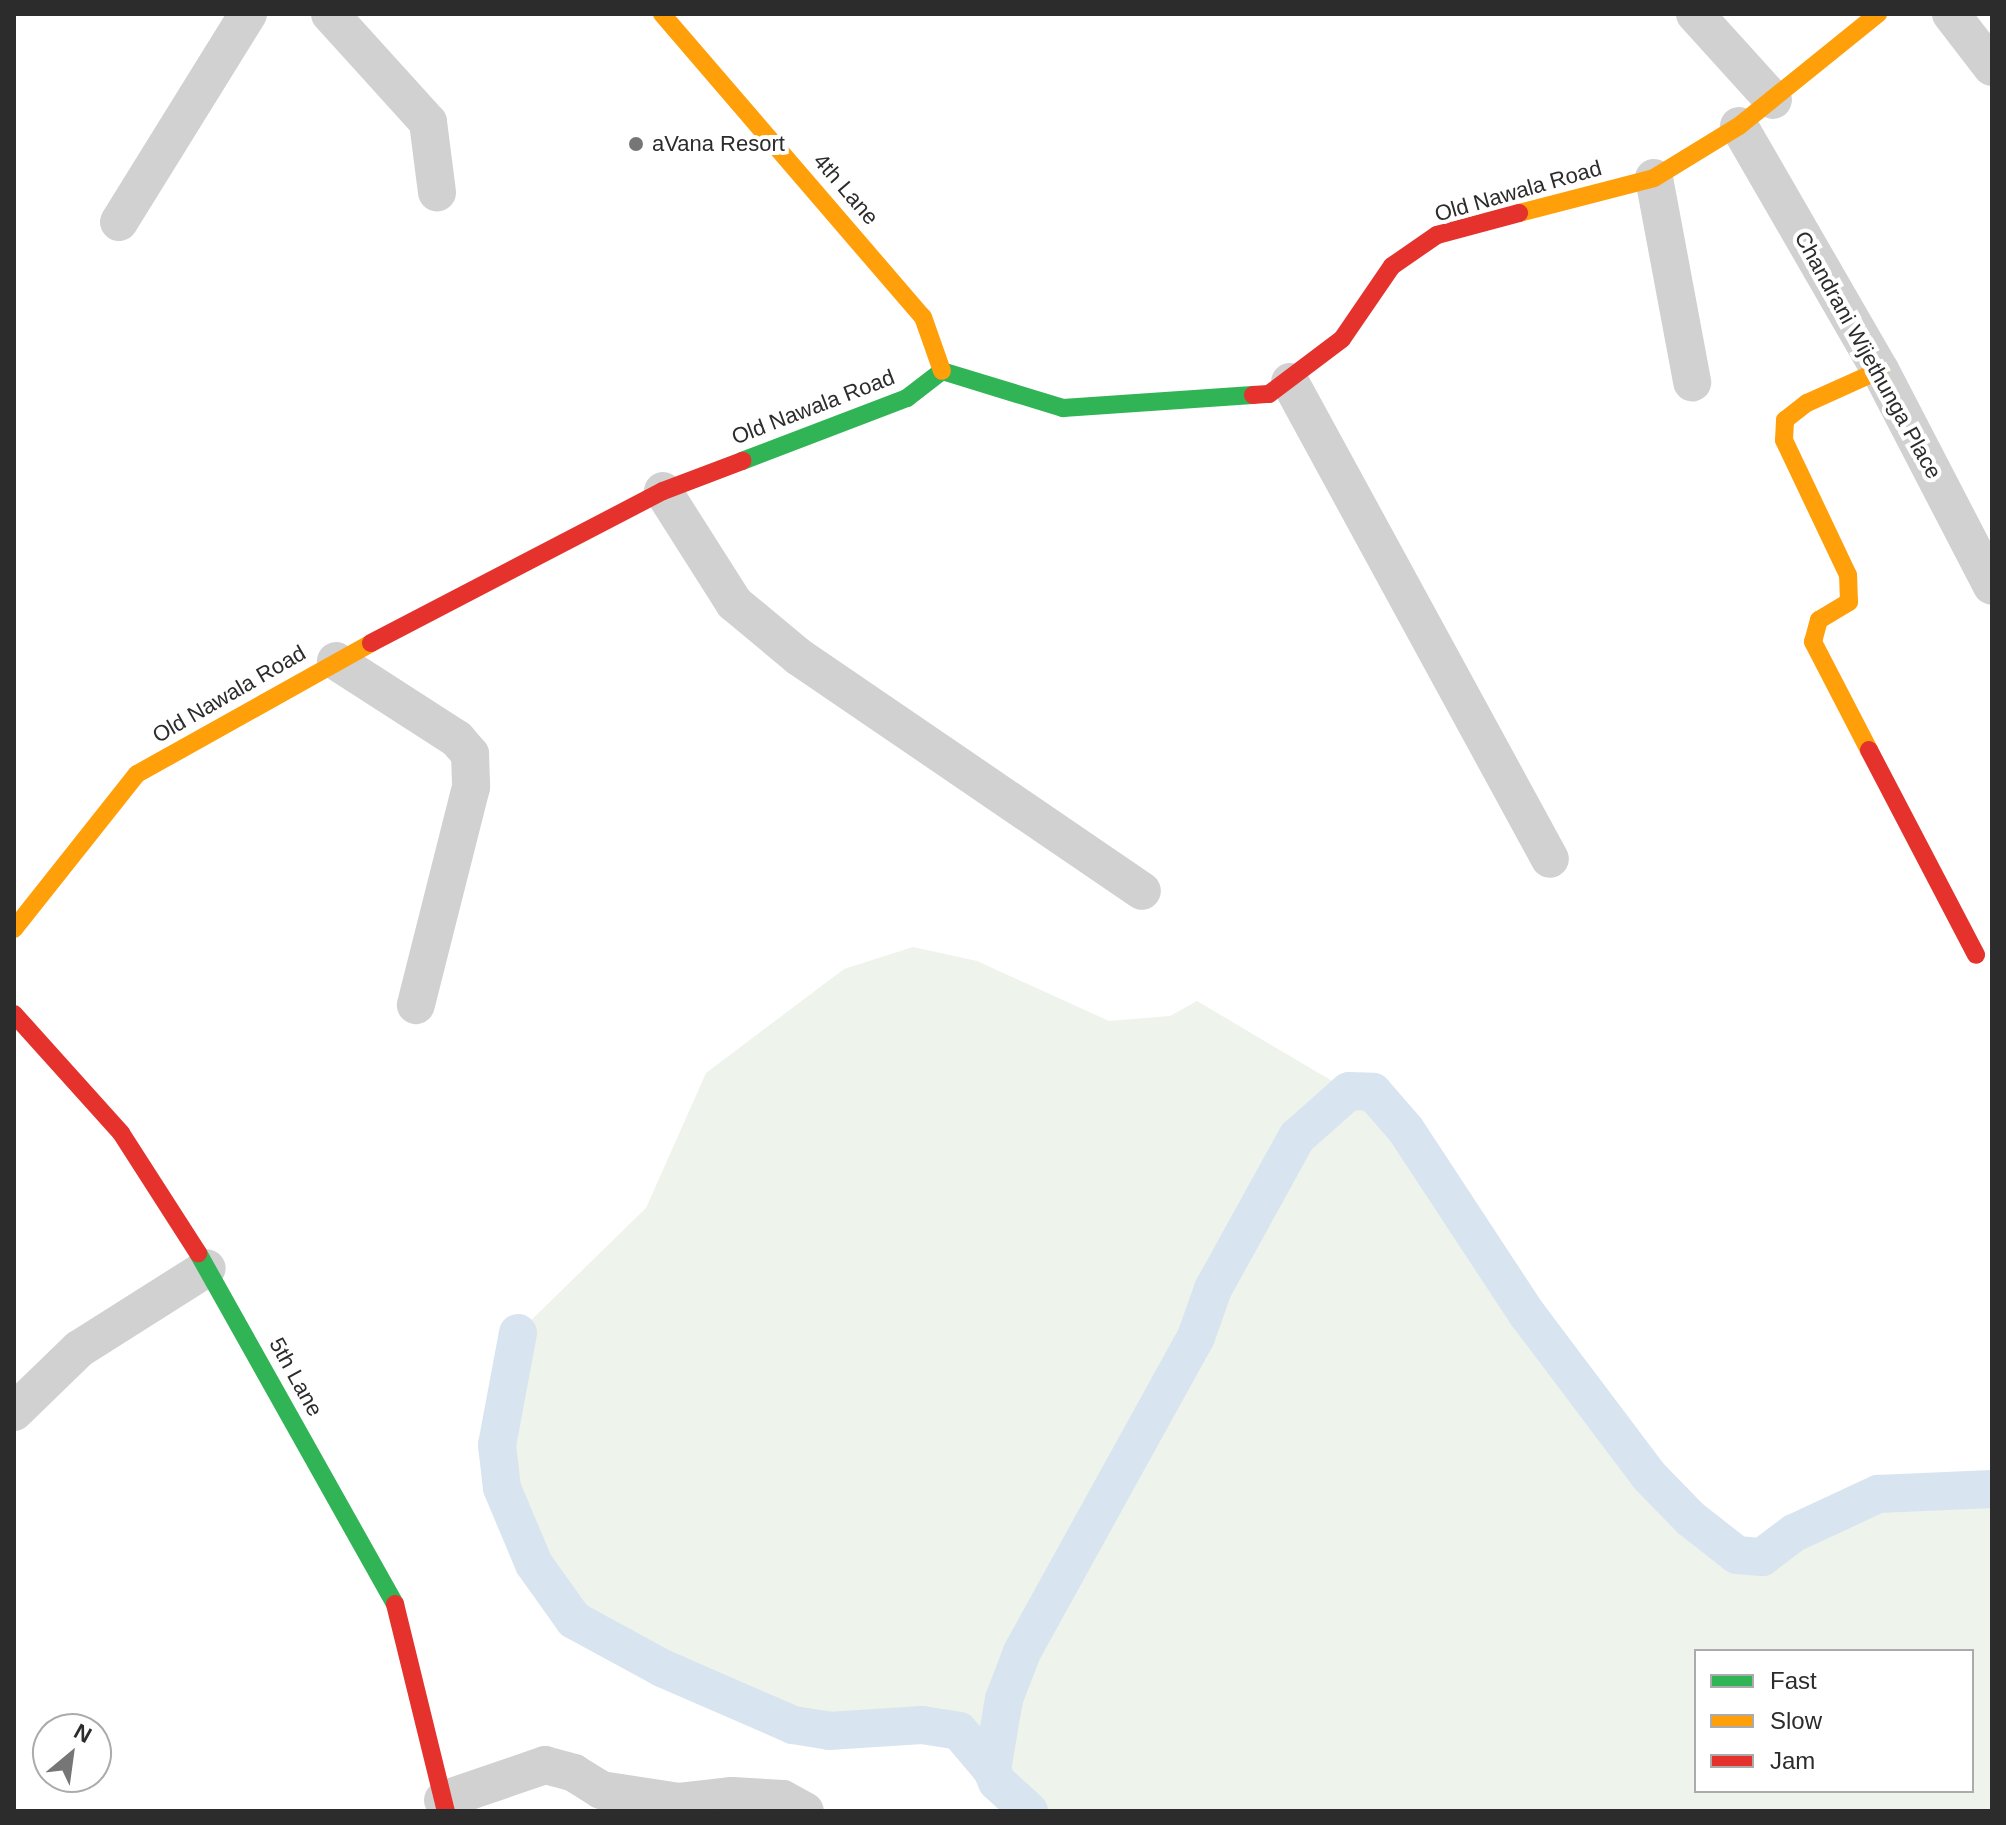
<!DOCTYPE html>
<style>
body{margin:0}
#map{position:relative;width:2006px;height:1825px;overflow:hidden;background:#fff;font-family:Arial,sans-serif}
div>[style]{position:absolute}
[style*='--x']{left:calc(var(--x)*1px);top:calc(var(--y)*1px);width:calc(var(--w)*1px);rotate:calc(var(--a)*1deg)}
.green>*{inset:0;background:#eef3eb}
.canal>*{height:38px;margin:-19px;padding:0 19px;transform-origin:19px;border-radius:19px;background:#d8e4ef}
.street>*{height:38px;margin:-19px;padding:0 19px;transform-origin:19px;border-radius:19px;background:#d1d1d1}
.fast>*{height:18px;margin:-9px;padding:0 9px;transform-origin:9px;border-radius:9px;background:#30b455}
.slow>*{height:18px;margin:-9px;padding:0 9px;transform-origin:9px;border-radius:9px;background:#ff9f0a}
.jam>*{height:18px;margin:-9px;padding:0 9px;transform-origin:9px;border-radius:9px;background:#e5322d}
.dots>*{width:22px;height:22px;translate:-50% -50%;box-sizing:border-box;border:4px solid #fff;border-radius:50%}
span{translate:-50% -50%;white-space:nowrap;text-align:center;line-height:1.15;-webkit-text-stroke:8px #fff;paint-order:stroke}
.poi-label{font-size:22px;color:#2c2c2c}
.left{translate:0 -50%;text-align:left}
.street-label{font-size:22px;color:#2c2c2c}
.frame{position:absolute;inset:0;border:16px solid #2c2c2c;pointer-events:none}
.legend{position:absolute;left:1694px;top:1649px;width:280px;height:144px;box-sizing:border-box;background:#fff;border:2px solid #ababab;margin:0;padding:10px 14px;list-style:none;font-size:24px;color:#2c2c2c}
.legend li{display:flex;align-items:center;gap:16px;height:40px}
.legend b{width:40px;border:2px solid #ababab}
.north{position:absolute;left:32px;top:1713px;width:80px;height:80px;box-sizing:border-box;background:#fff;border:2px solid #ababab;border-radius:50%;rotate:29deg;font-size:22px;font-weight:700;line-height:32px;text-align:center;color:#2c2c2c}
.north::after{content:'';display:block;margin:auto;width:28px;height:36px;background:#767676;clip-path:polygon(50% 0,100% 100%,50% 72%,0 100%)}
</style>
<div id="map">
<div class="green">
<div style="clip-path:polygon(evenodd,913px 947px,977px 961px,1109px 1021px,1170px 1016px,1197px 1001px,1349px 1091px,1373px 1092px,1406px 1130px,1527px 1314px,1649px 1476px,1691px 1519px,1737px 1555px,1762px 1557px,1794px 1533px,1878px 1494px,1992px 1489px,1992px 1811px,1029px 1811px,997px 1782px,959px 1731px,922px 1725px,829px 1731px,793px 1725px,662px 1668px,574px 1620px,534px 1564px,502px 1488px,497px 1445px,518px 1333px,646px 1208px,706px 1073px,844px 969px,913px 947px,1696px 1651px,1972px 1651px,1972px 1791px,1696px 1791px,1696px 1651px)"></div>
</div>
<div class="canal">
<div style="--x:518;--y:1333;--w:114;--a:100.6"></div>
<div style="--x:497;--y:1445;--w:43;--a:83.4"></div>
<div style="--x:502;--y:1488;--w:82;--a:67.2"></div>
<div style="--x:534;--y:1564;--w:69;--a:54.5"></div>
<div style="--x:574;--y:1620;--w:100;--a:28.6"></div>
<div style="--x:662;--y:1668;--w:143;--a:23.5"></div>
<div style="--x:793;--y:1725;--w:36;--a:9"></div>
<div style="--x:829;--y:1731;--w:93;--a:-3.7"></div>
<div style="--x:922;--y:1725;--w:37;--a:9"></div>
<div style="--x:959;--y:1731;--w:51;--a:49.8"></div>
<div style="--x:1029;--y:1811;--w:43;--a:-137.8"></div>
<div style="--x:997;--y:1782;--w:13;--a:-113"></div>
<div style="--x:992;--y:1770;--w:72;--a:-80.4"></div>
<div style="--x:1004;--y:1699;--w:50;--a:-69"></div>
<div style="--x:1022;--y:1652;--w:360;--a:-61.1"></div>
<div style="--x:1196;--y:1337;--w:51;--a:-70.5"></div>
<div style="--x:1213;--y:1289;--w:174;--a:-61.1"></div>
<div style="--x:1297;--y:1137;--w:69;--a:-41.5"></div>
<div style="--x:1349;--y:1091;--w:24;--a:2"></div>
<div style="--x:1373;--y:1092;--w:50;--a:49"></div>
<div style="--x:1406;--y:1130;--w:220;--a:56.7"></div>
<div style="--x:1527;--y:1314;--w:203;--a:53"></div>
<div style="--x:1649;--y:1476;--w:60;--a:45.7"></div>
<div style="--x:1691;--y:1519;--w:58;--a:38"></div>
<div style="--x:1737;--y:1555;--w:25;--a:5"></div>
<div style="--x:1762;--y:1557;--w:40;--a:-37"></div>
<div style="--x:1794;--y:1533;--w:93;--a:-24.9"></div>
<div style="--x:1878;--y:1494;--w:114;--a:-2.5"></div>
</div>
<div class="street">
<div style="--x:330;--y:14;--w:146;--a:47.8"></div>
<div style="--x:428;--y:122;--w:71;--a:82.7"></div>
<div style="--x:1695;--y:14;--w:116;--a:47.8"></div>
<div style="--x:1951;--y:14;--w:67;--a:52.3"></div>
<div style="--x:1739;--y:126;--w:282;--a:60"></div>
<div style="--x:1880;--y:370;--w:243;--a:62.6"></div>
<div style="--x:1654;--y:178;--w:208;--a:79.4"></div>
<div style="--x:119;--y:222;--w:245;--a:-58.2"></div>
<div style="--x:1290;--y:382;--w:543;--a:61.41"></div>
<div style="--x:663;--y:491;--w:133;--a:57.6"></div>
<div style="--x:734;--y:603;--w:85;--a:39.7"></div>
<div style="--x:799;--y:657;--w:415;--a:34.3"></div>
<div style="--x:336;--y:661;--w:144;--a:32.8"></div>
<div style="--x:457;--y:739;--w:20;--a:49"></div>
<div style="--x:470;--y:754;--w:33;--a:88"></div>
<div style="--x:471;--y:787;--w:225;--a:104.2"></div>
<div style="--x:14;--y:1412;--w:91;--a:-44.1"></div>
<div style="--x:79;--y:1349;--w:151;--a:-32.3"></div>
<div style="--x:443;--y:1800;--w:108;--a:-18.9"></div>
<div style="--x:545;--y:1765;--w:30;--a:15"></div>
<div style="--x:574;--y:1773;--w:32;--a:32"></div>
<div style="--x:601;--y:1790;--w:79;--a:8.7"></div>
<div style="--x:679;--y:1802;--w:53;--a:-6.5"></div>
<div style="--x:732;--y:1796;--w:51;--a:3.4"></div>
<div style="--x:783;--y:1799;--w:25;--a:29"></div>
</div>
<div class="fast">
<div style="--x:742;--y:461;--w:177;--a:-20.9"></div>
<div style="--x:907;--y:398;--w:44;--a:-37.6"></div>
<div style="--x:942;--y:371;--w:127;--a:17"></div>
<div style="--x:1063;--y:408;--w:190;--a:-3.9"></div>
<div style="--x:198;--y:1253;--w:403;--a:60.7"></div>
</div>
<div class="slow">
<div style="--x:662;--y:14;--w:400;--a:49.3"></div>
<div style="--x:923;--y:317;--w:57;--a:70.6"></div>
<div style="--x:1519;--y:213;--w:139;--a:-14.5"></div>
<div style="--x:1654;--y:178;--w:100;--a:-31.5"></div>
<div style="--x:1739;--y:126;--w:179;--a:-38.9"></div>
<div style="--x:1869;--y:750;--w:122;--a:-117.4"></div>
<div style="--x:1813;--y:642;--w:23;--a:-75"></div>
<div style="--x:1819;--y:620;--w:35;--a:-31"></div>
<div style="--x:1849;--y:602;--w:27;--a:-92"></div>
<div style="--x:1848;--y:575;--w:149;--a:-115.4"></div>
<div style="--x:1784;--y:440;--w:20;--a:-87"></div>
<div style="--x:1785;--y:420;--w:28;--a:-38"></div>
<div style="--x:1807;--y:403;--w:80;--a:-24.3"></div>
<div style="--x:14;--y:929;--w:198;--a:-51.6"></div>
<div style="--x:137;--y:774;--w:268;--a:-29.2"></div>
</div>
<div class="jam">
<div style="--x:1253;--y:395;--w:16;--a:-4"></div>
<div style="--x:1269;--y:394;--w:91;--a:-37"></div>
<div style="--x:1342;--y:339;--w:88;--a:-55.6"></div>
<div style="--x:1392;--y:266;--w:55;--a:-34.6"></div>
<div style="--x:1437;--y:235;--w:85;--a:-15"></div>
<div style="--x:371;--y:643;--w:329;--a:-27.5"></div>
<div style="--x:663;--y:491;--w:85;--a:-20.8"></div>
<div style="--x:1869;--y:750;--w:231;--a:62.4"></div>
<div style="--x:14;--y:1014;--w:160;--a:48"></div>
<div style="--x:121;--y:1133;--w:143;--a:57.3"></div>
<div style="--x:395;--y:1604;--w:213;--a:76.2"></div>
</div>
<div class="dots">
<div style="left:636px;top:144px;background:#767676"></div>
</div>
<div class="poi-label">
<span class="left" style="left:652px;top:144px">aVana Resort</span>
</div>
<div class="street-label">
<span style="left:846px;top:189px;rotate:49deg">4th Lane</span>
<span style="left:1518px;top:191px;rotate:-16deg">Old Nawala Road</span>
<span style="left:1868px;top:355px;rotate:61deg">Chandrani Wijethunga Place</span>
<span style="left:813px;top:407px;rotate:-21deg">Old Nawala Road</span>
<span style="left:229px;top:694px;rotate:-30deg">Old Nawala Road</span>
<span style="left:296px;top:1377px;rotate:61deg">5th Lane</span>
</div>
<div class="frame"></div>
<ul class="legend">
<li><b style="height:10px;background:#30b455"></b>Fast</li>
<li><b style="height:10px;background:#ff9f0a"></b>Slow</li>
<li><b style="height:10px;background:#e5322d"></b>Jam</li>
</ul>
<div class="north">N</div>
</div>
